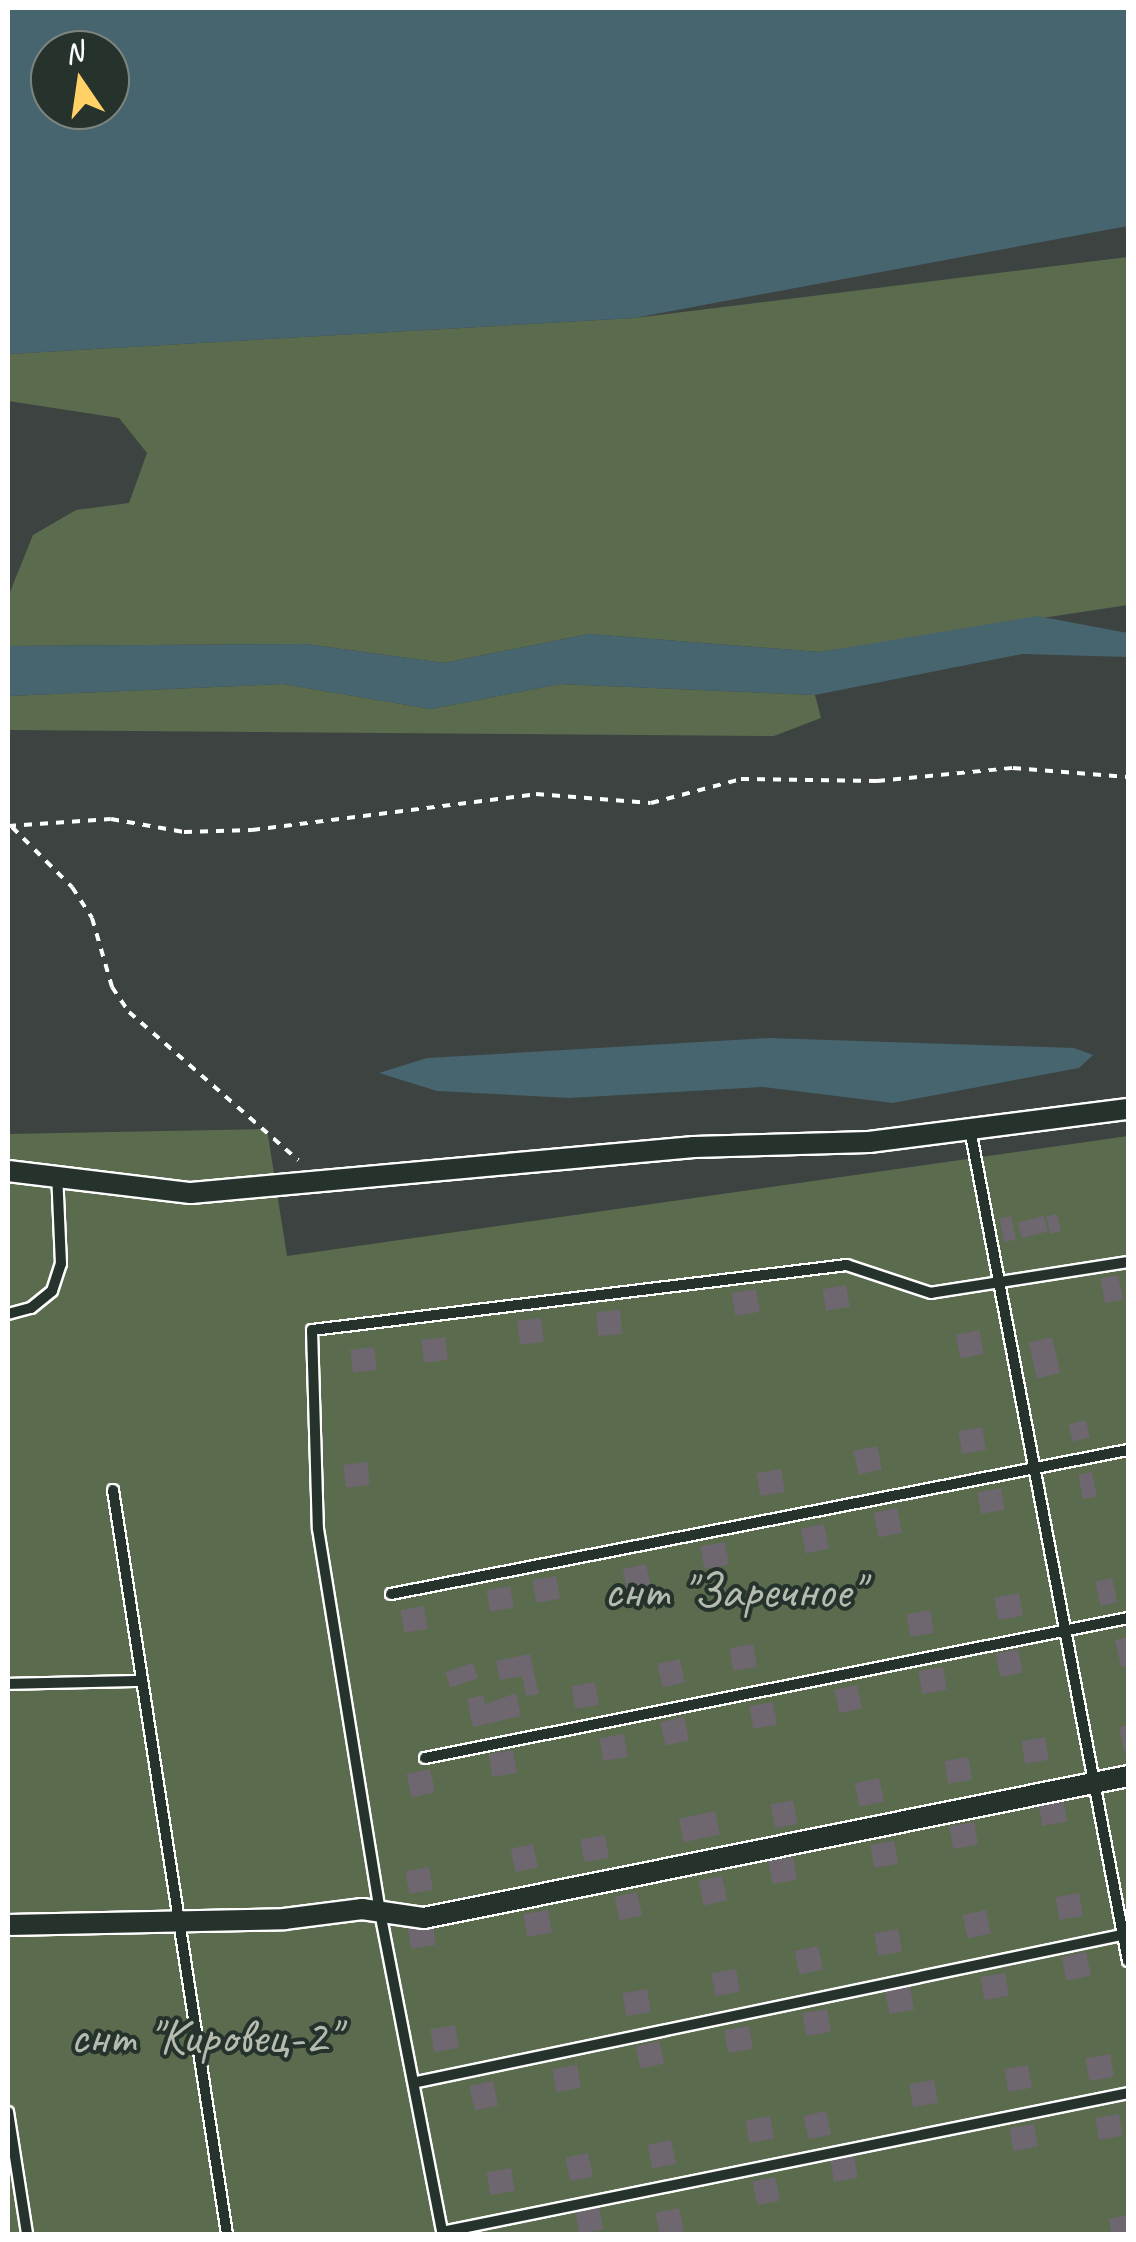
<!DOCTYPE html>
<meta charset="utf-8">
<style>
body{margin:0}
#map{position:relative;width:1136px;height:2242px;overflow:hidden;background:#3c4341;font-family:Caveat,sans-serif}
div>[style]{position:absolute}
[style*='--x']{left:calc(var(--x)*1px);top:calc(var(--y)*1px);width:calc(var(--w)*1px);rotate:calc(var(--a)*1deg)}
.green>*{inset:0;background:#5b6b4e}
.water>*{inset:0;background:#47656e}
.building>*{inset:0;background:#6e6770;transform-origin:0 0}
.path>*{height:4px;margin-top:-2px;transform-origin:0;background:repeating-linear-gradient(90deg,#fff 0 8px,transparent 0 16px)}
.roads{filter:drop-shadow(2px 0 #fff) drop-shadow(-2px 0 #fff) drop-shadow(0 2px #fff) drop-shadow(0 -2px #fff)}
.service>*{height:10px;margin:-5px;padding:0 5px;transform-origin:5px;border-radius:5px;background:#26332d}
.minor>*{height:20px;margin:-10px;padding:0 10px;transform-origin:10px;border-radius:10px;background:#26332d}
span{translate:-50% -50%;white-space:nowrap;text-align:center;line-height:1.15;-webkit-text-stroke:8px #26332d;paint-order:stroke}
.park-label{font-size:50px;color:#b5bcaf}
.frame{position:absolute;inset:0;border:10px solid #fff;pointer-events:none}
.north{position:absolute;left:30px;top:30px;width:100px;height:100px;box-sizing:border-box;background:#26332d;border:2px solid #7d8581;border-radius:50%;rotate:347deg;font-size:28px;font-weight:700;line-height:40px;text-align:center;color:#fff}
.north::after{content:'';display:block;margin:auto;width:35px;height:45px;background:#ffd166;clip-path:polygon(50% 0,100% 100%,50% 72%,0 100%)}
</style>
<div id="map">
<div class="green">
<div style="clip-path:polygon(1128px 257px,1128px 605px,820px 652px,589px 634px,444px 663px,306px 644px,8px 646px,8px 597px,33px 535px,76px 510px,129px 503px,147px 453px,119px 418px,8px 401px,8px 354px,634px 318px)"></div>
<div style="clip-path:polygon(283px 684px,431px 709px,560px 684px,815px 695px,821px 718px,774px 736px,8px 730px,8px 696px)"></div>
<div style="clip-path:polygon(267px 1129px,287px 1256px,1128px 1136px,1128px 2234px,8px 2234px,8px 1134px)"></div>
</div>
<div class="water">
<div style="clip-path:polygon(evenodd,8px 8px,1128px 8px,1128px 226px,634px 318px,8px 354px,8px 8px,50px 50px,110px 50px,110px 110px,50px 110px,50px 50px)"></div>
<div style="clip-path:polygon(1037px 616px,1128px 633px,1128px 657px,1022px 654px,815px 695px,560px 684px,431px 709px,283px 684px,8px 696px,8px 646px,306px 644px,444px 663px,589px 634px,820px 652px)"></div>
<div style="clip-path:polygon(769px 1038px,1074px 1048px,1093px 1055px,1079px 1068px,893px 1103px,763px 1087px,569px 1098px,437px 1091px,379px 1073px,427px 1058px)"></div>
</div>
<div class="building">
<div style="left:1057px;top:1214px;width:18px;height:11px;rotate:77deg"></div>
<div style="left:1011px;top:1216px;width:24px;height:12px;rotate:78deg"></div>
<div style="left:1044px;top:1216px;width:16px;height:27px;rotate:76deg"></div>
<div style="left:1118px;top:1275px;width:25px;height:18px;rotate:79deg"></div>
<div style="left:846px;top:1285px;width:22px;height:24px;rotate:80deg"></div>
<div style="left:756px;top:1289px;width:23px;height:25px;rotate:80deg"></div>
<div style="left:620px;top:1310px;width:24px;height:24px;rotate:85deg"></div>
<div style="left:541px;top:1318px;width:24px;height:24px;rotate:83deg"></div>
<div style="left:979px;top:1330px;width:24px;height:24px;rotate:78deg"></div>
<div style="left:445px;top:1337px;width:23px;height:24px;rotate:83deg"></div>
<div style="left:1052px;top:1337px;width:37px;height:24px;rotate:77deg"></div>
<div style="left:374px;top:1347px;width:23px;height:24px;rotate:83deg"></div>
<div style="left:1086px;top:1420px;width:18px;height:18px;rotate:77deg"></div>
<div style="left:982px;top:1427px;width:23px;height:24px;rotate:80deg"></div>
<div style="left:877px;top:1446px;width:24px;height:24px;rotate:78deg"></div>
<div style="left:367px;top:1462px;width:23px;height:24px;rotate:83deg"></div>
<div style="left:781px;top:1469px;width:23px;height:25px;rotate:80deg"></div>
<div style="left:1092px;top:1472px;width:25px;height:14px;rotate:79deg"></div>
<div style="left:1001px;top:1488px;width:22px;height:24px;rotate:80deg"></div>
<div style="left:897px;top:1508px;width:25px;height:24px;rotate:78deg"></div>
<div style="left:824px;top:1524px;width:25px;height:24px;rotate:78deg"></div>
<div style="left:725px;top:1542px;width:23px;height:25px;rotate:80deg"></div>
<div style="left:646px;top:1564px;width:24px;height:24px;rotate:78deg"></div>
<div style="left:556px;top:1576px;width:23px;height:24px;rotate:80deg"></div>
<div style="left:1112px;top:1578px;width:25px;height:17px;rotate:78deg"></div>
<div style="left:510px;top:1586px;width:22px;height:24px;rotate:80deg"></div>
<div style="left:1019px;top:1593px;width:23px;height:25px;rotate:80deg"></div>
<div style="left:424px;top:1606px;width:23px;height:24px;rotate:80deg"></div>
<div style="left:930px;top:1610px;width:23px;height:24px;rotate:80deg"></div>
<div style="clip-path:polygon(1128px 1637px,1128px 1666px,1121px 1667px,1115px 1640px)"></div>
<div style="left:753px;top:1644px;width:23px;height:24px;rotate:80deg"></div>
<div style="left:1018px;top:1649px;width:24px;height:23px;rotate:78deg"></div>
<div style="clip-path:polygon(530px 1654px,539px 1694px,526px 1696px,522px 1676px,500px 1680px,496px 1661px)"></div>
<div style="left:680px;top:1659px;width:24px;height:23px;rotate:78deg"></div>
<div style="left:473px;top:1663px;width:16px;height:29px;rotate:72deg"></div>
<div style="left:943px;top:1667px;width:23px;height:25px;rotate:80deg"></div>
<div style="left:595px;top:1682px;width:23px;height:24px;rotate:80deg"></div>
<div style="left:857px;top:1685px;width:24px;height:23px;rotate:78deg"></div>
<div style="clip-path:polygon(516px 1693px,521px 1716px,473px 1727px,467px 1699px,483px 1695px,485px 1704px)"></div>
<div style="left:773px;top:1702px;width:23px;height:24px;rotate:80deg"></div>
<div style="left:684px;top:1717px;width:24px;height:24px;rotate:78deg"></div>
<div style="clip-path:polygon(1128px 1725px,1128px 1754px,1125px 1755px,1119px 1727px)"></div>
<div style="left:624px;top:1734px;width:23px;height:25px;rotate:80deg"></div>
<div style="left:1045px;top:1737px;width:23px;height:24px;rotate:80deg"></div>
<div style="left:513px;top:1750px;width:23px;height:25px;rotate:80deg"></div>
<div style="left:968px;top:1757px;width:23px;height:24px;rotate:80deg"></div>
<div style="left:430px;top:1769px;width:24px;height:24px;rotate:78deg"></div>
<div style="left:879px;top:1778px;width:24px;height:25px;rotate:78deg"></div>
<div style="left:1063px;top:1799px;width:23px;height:25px;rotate:80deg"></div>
<div style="left:793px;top:1800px;width:24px;height:23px;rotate:78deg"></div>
<div style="left:715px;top:1811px;width:24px;height:37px;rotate:78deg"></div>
<div style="left:974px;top:1822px;width:23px;height:25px;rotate:80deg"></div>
<div style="left:605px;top:1835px;width:23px;height:25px;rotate:80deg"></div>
<div style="left:894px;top:1841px;width:23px;height:24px;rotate:80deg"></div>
<div style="left:533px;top:1844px;width:24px;height:23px;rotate:78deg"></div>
<div style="left:793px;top:1857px;width:23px;height:25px;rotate:80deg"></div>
<div style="left:429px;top:1867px;width:23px;height:24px;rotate:80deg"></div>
<div style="left:722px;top:1876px;width:25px;height:24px;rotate:78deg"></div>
<div style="left:637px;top:1892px;width:24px;height:23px;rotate:78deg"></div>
<div style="left:1079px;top:1893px;width:23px;height:24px;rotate:80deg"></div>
<div style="left:548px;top:1910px;width:23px;height:25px;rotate:80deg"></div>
<div style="left:986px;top:1910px;width:24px;height:24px;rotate:78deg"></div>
<div style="left:432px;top:1922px;width:23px;height:25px;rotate:80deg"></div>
<div style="left:898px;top:1929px;width:23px;height:24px;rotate:80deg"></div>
<div style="left:818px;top:1946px;width:24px;height:24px;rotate:78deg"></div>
<div style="left:1086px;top:1952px;width:24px;height:25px;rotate:78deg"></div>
<div style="left:736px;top:1969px;width:23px;height:25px;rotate:80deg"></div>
<div style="left:1005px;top:1973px;width:23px;height:25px;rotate:80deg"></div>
<div style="left:910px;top:1987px;width:23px;height:25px;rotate:80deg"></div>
<div style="left:647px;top:1989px;width:23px;height:25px;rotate:80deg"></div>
<div style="left:827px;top:2009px;width:23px;height:25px;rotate:80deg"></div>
<div style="left:455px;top:2025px;width:23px;height:25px;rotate:80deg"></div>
<div style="left:749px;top:2026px;width:23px;height:25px;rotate:80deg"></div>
<div style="left:659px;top:2041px;width:23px;height:24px;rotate:77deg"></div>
<div style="left:1110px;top:2054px;width:23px;height:25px;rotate:80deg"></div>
<div style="left:577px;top:2065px;width:23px;height:25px;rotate:80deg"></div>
<div style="left:1028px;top:2065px;width:23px;height:24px;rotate:80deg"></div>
<div style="left:934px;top:2080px;width:23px;height:25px;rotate:80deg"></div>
<div style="left:493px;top:2081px;width:25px;height:24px;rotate:78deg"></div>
<div style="left:826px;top:2111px;width:24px;height:23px;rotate:78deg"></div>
<div style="left:1119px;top:2114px;width:22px;height:24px;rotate:80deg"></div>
<div style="left:770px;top:2116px;width:23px;height:25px;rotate:80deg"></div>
<div style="left:1034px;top:2124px;width:23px;height:25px;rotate:80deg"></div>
<div style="left:671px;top:2140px;width:24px;height:24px;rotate:78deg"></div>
<div style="left:588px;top:2153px;width:24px;height:23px;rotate:78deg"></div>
<div style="left:854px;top:2156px;width:22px;height:24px;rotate:80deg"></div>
<div style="left:511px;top:2168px;width:23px;height:25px;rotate:80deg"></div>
<div style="left:775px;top:2177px;width:24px;height:23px;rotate:78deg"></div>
<div style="left:599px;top:2207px;width:23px;height:24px;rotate:80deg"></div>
<div style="left:679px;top:2208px;width:24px;height:24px;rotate:78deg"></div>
<div style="clip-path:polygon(1128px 2215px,1128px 2234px,1112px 2234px,1109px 2219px)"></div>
</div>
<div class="path">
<div style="--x:8;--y:826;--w:103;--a:-3.9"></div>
<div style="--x:111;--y:819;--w:74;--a:10.1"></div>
<div style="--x:184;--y:832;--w:68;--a:-1.7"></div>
<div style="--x:252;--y:830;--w:286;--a:-7.2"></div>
<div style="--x:536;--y:794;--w:115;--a:4.5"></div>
<div style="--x:651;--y:803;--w:93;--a:-14.9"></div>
<div style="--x:741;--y:779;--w:136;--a:0.8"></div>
<div style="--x:877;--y:781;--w:137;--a:-5.5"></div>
<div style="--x:1013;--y:768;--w:115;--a:4.5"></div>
<div style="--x:12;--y:827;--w:85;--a:45"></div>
<div style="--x:72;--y:887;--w:37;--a:57"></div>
<div style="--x:92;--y:918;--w:72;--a:73.8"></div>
<div style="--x:112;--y:987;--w:30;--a:56"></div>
<div style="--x:129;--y:1012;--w:225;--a:41.2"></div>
</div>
<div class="roads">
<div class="service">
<div style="--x:970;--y:1129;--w:847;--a:79.25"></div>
<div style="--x:1128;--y:1262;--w:199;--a:171.1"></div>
<div style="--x:931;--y:1293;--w:89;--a:-161.6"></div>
<div style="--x:847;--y:1265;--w:539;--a:173.07"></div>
<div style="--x:312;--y:1330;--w:199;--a:88.3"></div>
<div style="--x:318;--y:1529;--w:388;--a:80.8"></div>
<div style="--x:380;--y:1912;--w:326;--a:79"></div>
<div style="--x:442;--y:2232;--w:700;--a:-11.45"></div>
<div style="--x:8;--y:1314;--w:24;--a:-15"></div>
<div style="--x:31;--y:1308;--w:27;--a:-39"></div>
<div style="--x:52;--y:1291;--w:28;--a:-72"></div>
<div style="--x:61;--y:1264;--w:90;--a:-92.5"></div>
<div style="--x:113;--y:1490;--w:753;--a:81.29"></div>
<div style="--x:391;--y:1594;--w:751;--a:-11.06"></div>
<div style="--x:8;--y:1684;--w:133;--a:-1.3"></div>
<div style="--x:425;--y:1758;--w:717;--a:-11.26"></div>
<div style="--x:417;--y:2082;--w:724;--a:-11.79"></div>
<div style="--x:8;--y:2112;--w:123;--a:81.1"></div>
</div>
<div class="minor">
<div style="--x:8;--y:1171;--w:184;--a:6.9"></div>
<div style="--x:191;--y:1193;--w:505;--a:-5.23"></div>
<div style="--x:694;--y:1147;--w:175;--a:-1.6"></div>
<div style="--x:869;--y:1142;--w:261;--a:-7.3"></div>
<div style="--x:8;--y:1925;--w:276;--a:-1.2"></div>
<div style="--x:284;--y:1919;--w:79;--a:-7.3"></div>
<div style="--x:362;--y:1909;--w:63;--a:8.3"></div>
<div style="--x:424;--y:1918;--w:718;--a:-11.4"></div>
</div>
</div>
<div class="park-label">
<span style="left:733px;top:1591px">снт "Заречное"</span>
<span style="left:204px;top:2037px">снт "Кировец-2"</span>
</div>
<div class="frame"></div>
<div class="north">N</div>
</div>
